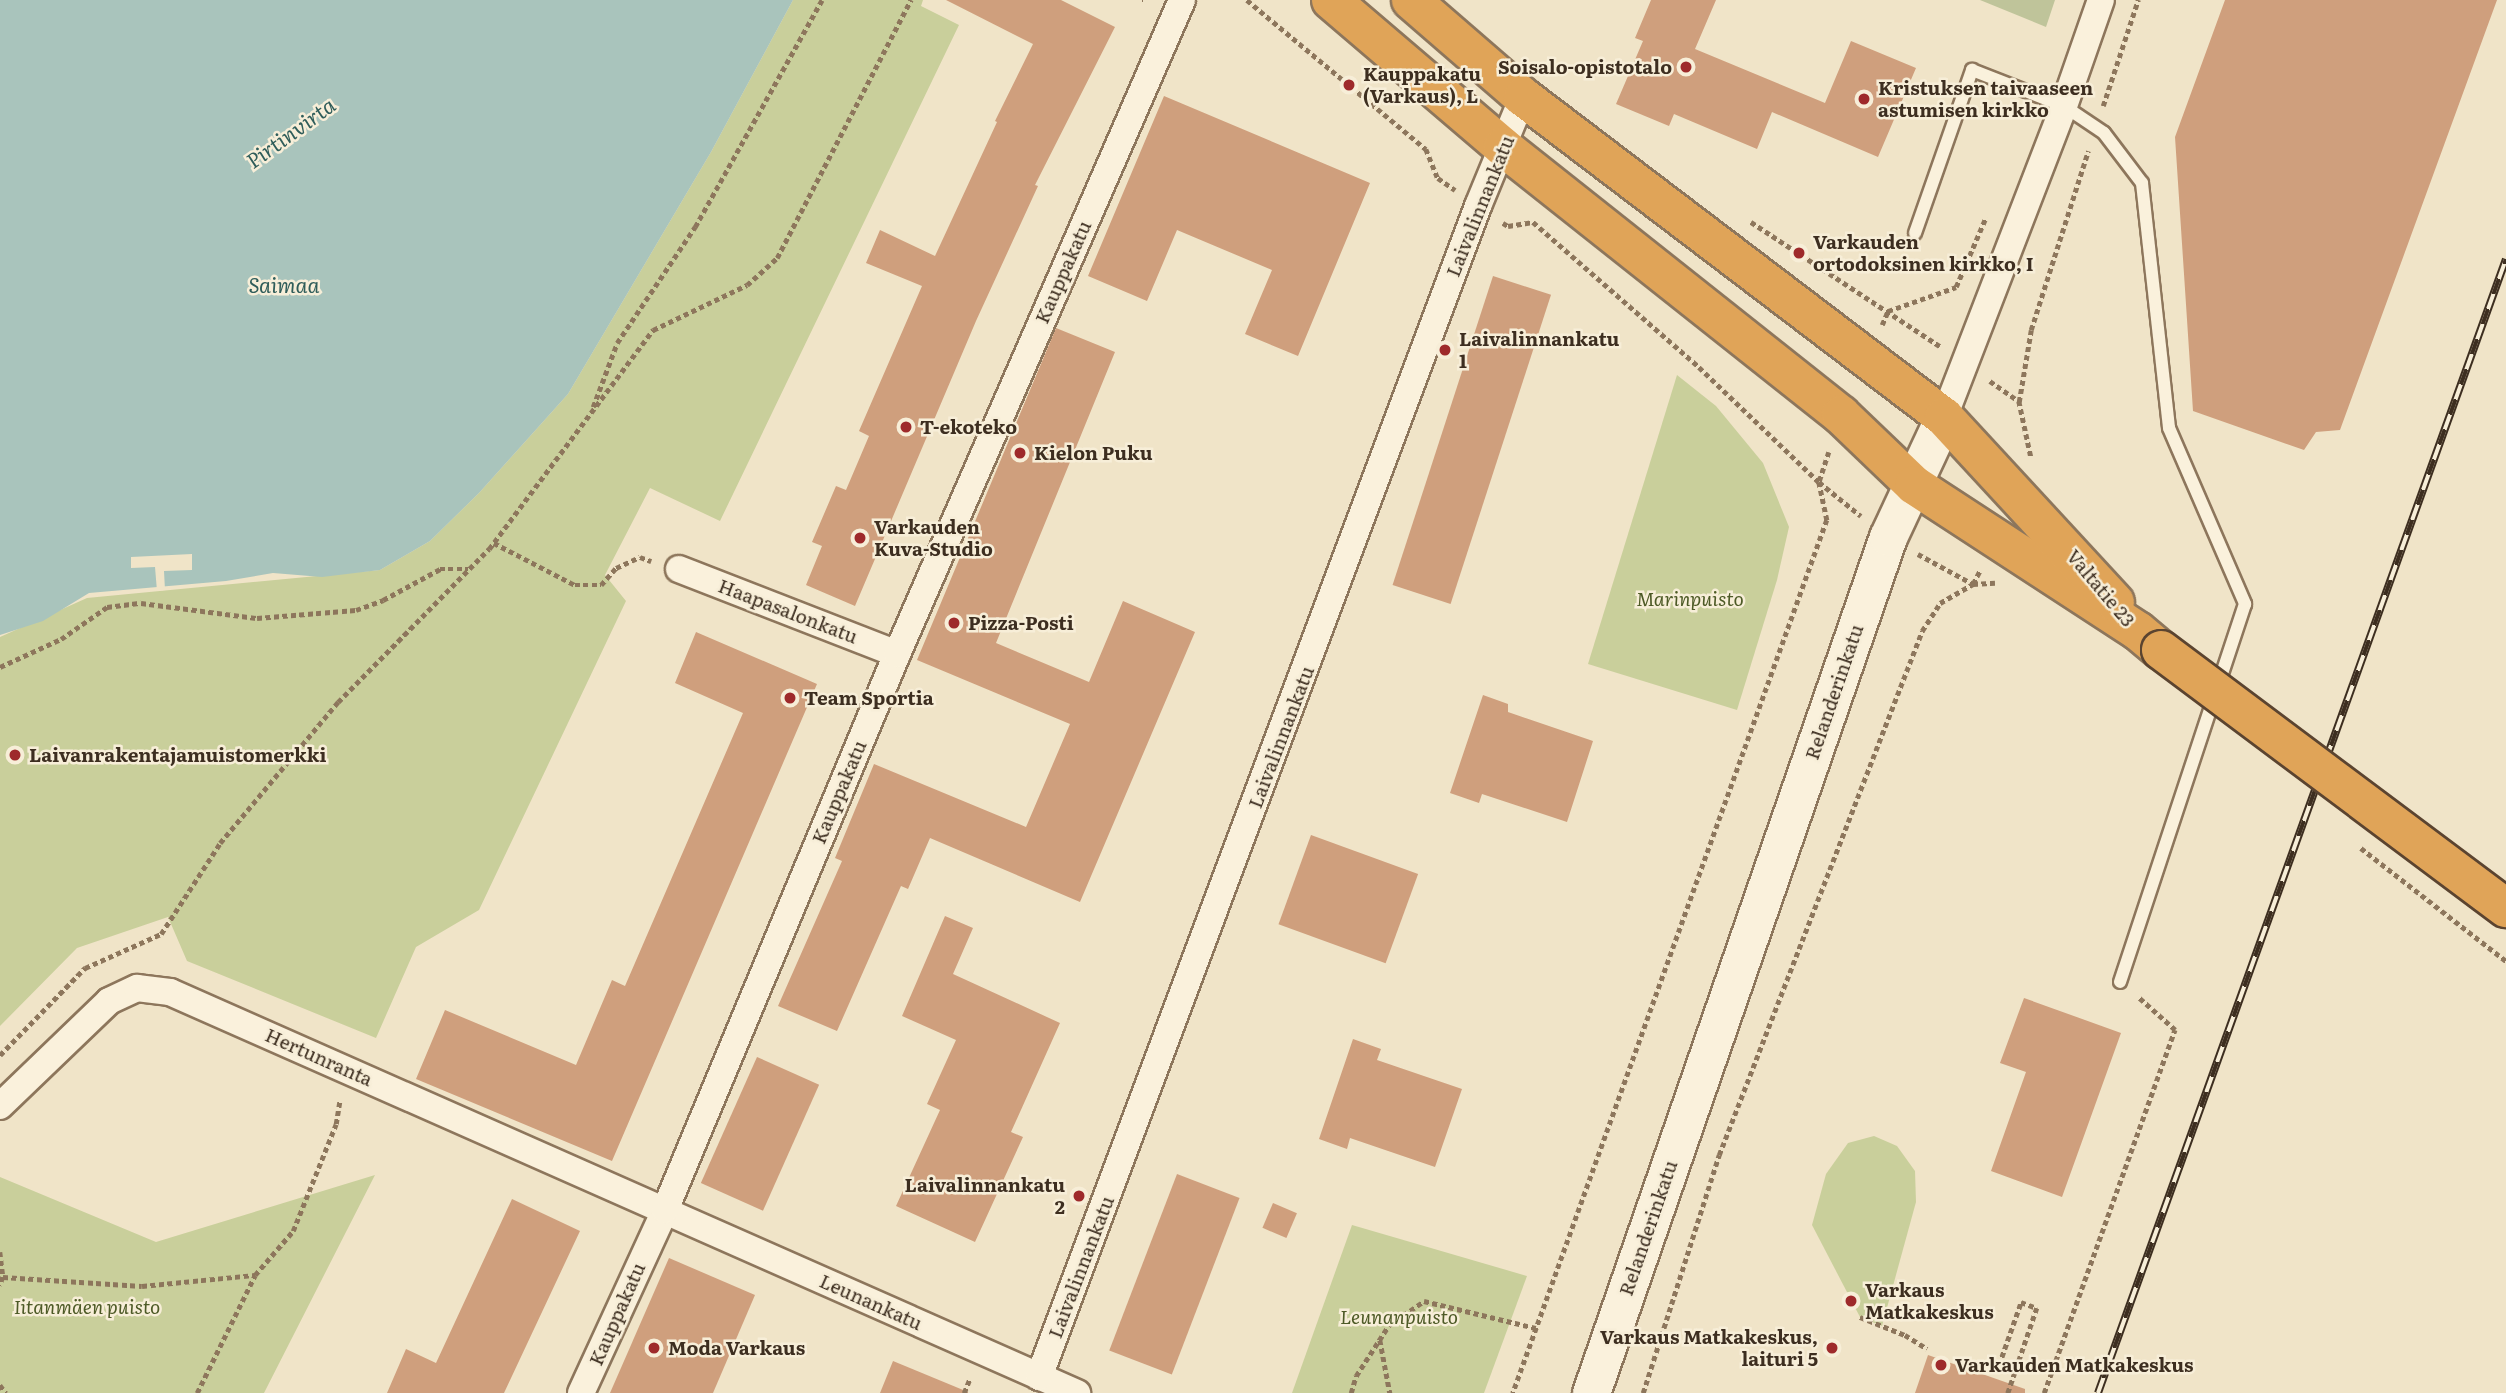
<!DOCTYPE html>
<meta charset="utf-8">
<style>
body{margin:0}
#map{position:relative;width:2506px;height:1393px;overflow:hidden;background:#f0e4c8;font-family:Literata,serif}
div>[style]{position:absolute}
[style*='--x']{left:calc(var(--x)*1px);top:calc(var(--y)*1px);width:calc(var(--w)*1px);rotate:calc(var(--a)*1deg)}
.green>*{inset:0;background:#c9cf9b}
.cemetery>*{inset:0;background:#bfc49a}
.water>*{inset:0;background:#a9c4bc}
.pier>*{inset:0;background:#f0e4c8}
.building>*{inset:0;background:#cf9f7d;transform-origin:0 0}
.path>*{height:4.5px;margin-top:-2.25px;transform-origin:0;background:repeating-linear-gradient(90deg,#8d765c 0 5px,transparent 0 8.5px)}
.roads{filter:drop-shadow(2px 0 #8d765c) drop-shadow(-2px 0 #8d765c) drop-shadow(0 2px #8d765c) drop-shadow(0 -2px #8d765c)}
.lane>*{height:12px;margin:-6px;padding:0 6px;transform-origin:6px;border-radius:6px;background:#faf1dc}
.street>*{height:26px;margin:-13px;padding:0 13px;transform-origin:13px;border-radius:13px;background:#faf1dc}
.secondary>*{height:37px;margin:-18.5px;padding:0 18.5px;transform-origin:18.5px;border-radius:18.5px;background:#faf1dc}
.highway>*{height:38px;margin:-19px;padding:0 19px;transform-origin:19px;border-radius:19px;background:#e0a458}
.rail>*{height:8px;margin-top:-4px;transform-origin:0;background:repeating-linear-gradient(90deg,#f7eed8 0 16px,#3d2e20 0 32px);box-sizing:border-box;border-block:2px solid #3d2e20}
.path-bridge>*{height:4.5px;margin-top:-2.25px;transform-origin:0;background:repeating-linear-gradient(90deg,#8d765c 0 5px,transparent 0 8.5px)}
.bridges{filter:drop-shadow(2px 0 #5b4430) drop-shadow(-2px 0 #5b4430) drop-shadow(0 2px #5b4430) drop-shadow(0 -2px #5b4430)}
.highway-bridge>*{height:38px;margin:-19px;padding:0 19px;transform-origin:19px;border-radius:19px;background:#e0a458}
.dots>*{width:19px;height:19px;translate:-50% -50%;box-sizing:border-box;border:4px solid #f7eed8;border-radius:50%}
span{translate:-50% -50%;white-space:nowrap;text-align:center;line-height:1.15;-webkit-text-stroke:5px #f7eed8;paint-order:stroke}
.poi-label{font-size:19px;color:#3d2e20;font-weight:700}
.right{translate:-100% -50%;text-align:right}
.left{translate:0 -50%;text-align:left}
.street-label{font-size:19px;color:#3d2e20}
.park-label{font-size:19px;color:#4d5a26;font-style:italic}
.water-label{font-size:21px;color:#2f5d5a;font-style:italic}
</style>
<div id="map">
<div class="green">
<div style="clip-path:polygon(793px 0,923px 0,921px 6px,959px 25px,720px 521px,650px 488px,605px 575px,626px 601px,479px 910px,416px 947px,376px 1038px,187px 961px,168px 917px,77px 948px,0 1026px,0 637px,87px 598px,380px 570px,430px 541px,479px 493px,568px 394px,711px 152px)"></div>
<div style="clip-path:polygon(1677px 375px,1716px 406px,1763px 463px,1789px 527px,1777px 580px,1737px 710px,1588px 664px)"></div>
<div style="clip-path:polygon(1874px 1136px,1897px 1146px,1915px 1171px,1916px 1202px,1882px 1326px,1860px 1317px,1812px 1225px,1826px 1174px,1848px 1143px)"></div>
<div style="clip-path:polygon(375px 1175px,264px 1393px,0 1393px,0 1177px,156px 1242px)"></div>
<div style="clip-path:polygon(1352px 1225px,1527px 1276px,1484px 1393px,1292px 1393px)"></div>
</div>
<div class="cemetery">
<div style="clip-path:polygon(1980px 0,2055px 0,2046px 27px)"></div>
</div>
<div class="water">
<div style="clip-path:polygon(0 0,793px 0,711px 152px,568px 394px,479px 493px,430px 541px,380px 570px,322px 577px,273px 573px,226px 581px,89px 593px,43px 621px,0 635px)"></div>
</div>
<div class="pier">
<div style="clip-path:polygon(192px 554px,192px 570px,164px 571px,165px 590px,157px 591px,155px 567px,131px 568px,131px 557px)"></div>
</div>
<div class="building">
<div style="clip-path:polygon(946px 0,1061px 0,1115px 27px,1035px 185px,1038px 186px,976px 321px,855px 606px,806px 585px,822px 546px,812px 542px,836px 486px,846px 490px,869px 436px,859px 431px,922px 286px,866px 263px,880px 230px,935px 256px,997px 122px,995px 121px,1033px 44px)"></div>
<div style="clip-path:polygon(1651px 0,1716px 0,1695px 49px,1825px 103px,1851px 41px,1916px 68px,1878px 157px,1772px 112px,1757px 149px,1674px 114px,1669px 126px,1616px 104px,1643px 41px,1635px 38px)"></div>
<div style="clip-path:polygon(2225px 0,2497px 0,2340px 430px,2316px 432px,2304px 450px,2193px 411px,2175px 137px)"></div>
<div style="clip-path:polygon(1164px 96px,1370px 183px,1298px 356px,1245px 334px,1272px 270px,1177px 230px,1147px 301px,1088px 276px)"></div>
<div style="left:1493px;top:276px;width:61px;height:325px;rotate:18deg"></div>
<div style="clip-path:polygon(1056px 328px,1115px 352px,996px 643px,1089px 682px,1123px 601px,1195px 632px,1080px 902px,930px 838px,908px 889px,901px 886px,837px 1031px,778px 1006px,842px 861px,835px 858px,874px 764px,1026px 827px,1070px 724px,917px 660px)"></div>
<div style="clip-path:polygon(696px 632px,817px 684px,612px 1161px,416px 1079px,445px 1010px,576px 1065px,612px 980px,625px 986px,743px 713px,675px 683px)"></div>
<div style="clip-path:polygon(1483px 695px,1508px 704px,1508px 712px,1593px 741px,1567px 822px,1482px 794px,1479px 803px,1450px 793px)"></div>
<div style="left:1311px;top:835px;width:114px;height:95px;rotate:20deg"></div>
<div style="clip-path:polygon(945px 916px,973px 928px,953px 974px,1060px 1023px,1011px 1132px,1023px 1137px,975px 1242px,896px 1206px,940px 1110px,927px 1104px,956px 1040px,902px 1016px)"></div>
<div style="clip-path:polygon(2024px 998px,2121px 1033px,2062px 1197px,1991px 1171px,2026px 1072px,2000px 1063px)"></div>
<div style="clip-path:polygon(1353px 1039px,1381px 1049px,1377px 1060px,1462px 1089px,1435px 1167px,1350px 1138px,1347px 1149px,1319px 1139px)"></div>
<div style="left:757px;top:1057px;width:68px;height:138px;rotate:24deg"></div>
<div style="left:1177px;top:1174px;width:67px;height:189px;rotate:21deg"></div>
<div style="clip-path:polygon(512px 1199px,580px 1231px,504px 1393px,387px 1393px,406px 1349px,436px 1363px)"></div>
<div style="left:1273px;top:1203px;width:26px;height:27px;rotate:23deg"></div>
<div style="clip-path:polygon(669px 1258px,755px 1295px,713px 1393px,610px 1393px)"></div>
<div style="clip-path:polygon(1928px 1355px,2025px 1389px,2025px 1393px,1915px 1393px)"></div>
<div style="clip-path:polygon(893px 1361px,968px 1392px,968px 1393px,880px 1393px)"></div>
</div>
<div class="path">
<div style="--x:1142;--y:0;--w:1;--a:0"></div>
<div style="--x:1247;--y:0;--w:233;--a:39.8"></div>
<div style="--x:1426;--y:149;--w:31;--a:68"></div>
<div style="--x:1438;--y:178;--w:21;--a:35"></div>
<div style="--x:2103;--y:106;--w:112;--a:-71.7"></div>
<div style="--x:1751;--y:222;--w:226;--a:33.3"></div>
<div style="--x:1503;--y:223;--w:6;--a:31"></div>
<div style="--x:1508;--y:226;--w:25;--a:-9"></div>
<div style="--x:1533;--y:222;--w:220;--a:41.1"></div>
<div style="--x:1699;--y:367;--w:166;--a:43.8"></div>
<div style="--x:1819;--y:482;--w:39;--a:78"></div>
<div style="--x:1827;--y:520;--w:928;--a:109.78"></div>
<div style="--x:1882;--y:325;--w:15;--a:-67"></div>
<div style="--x:1888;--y:311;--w:72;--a:-19.4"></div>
<div style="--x:1956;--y:287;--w:76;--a:-66.8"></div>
<div style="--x:1990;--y:381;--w:35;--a:35"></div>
<div style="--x:2019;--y:401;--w:57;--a:77.9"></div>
<div style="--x:2019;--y:402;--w:73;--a:-80.5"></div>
<div style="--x:2031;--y:330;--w:188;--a:-72.3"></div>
<div style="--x:593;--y:407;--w:68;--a:-69.4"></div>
<div style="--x:617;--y:343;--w:140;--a:-56.1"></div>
<div style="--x:695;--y:227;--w:260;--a:-60.8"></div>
<div style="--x:1829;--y:452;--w:32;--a:108"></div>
<div style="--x:1819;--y:482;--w:54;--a:39"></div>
<div style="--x:494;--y:543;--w:91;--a:27.4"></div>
<div style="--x:575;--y:585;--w:26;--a:0"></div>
<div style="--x:601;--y:585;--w:23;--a:-49"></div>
<div style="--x:616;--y:568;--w:26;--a:-25"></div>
<div style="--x:640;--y:557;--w:12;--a:20"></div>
<div style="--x:1918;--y:554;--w:63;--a:28.6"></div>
<div style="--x:1973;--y:584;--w:16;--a:-63"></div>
<div style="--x:0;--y:667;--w:67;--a:-24.7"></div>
<div style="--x:61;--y:639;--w:56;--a:-34.8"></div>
<div style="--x:107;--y:607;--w:34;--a:-7"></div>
<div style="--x:141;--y:603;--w:117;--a:7.4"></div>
<div style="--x:257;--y:618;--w:99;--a:-4.6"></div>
<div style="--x:356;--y:610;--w:29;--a:-20"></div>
<div style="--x:383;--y:600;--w:65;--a:-28.5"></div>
<div style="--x:440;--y:569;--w:28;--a:0"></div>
<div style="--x:0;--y:1055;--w:122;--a:-45.7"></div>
<div style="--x:85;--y:968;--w:83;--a:-24.1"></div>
<div style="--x:161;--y:934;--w:108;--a:-57"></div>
<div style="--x:220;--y:843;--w:184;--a:-50.1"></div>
<div style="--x:338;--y:702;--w:215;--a:-45.4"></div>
<div style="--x:489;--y:549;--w:274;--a:-53.2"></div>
<div style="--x:653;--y:330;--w:104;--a:-25.6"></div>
<div style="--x:747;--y:285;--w:40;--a:-42"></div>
<div style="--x:777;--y:258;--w:291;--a:-62.6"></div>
<div style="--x:0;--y:1252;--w:25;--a:83"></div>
<div style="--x:3;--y:1277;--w:9;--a:111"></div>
<div style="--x:3;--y:1277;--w:139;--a:3.7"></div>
<div style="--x:142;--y:1286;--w:114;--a:-5.6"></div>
<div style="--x:255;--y:1275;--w:58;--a:-49.2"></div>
<div style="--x:293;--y:1231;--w:115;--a:-68.1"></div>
<div style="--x:336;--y:1124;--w:24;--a:-81"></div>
<div style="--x:1860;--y:1317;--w:48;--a:21.8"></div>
<div style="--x:1905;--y:1335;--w:26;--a:32"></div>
<div style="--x:1380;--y:1340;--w:54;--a:79.3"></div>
<div style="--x:1996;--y:1373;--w:75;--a:-70.6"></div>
<div style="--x:2021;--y:1302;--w:17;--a:21"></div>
<div style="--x:2037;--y:1308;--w:90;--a:108.8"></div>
<div style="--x:0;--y:1385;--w:10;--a:53"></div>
<div style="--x:197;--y:1393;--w:131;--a:-63.8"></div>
<div style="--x:964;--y:1393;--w:16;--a:-68"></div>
<div style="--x:1351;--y:1393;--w:18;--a:-74"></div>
<div style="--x:1356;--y:1376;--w:61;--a:-57.1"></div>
<div style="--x:1389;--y:1325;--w:42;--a:-34.4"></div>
<div style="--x:1424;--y:1301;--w:115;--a:13.6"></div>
<div style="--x:1643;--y:1393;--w:250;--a:-72.3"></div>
<div style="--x:1719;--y:1155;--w:562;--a:-68.82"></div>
<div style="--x:1922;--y:631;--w:33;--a:-57"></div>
<div style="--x:1940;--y:603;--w:38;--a:-30"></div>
<div style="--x:1973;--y:584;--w:22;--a:-3"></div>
<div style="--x:2044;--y:1393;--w:386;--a:-70.2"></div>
<div style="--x:2175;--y:1030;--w:50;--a:-138.3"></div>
</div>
<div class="roads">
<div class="lane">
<div style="--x:1915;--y:233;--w:173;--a:-70.7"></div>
<div style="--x:1972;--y:70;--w:99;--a:21.4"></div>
<div style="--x:2064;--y:106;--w:48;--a:34"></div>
<div style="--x:2104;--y:133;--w:63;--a:52.8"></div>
<div style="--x:2142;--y:183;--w:246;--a:83.7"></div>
<div style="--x:2169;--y:428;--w:192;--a:66.6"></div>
<div style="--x:2245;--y:604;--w:398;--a:108.3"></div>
</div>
<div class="street">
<div style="--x:1944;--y:417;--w:333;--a:-68.9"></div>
<div style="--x:2064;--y:106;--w:112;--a:-70.8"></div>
<div style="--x:679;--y:569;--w:234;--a:21.3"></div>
<div style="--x:0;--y:1106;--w:151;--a:-43.9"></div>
<div style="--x:109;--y:1001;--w:31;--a:-25"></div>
<div style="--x:137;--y:988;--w:33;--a:7"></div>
<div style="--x:170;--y:992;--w:992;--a:23.85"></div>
<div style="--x:1039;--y:1377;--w:1251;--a:-69.45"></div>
<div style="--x:1478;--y:206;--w:118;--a:-67.6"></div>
<div style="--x:581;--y:1393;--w:201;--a:-65.3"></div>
<div style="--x:665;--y:1210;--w:602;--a:-67.35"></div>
<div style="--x:897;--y:654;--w:713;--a:-66.45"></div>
</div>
<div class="secondary">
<div style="--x:1591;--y:1393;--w:906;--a:-70.87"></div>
<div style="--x:1888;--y:537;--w:132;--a:-65"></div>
</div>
<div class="highway">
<div style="--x:1331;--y:0;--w:226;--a:40.5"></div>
<div style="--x:1503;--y:147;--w:431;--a:38.4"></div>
<div style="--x:1841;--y:415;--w:101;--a:43.8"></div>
<div style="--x:1914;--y:485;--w:267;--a:33.1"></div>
<div style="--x:2138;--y:631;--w:30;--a:40"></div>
<div style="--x:1411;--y:0;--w:148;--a:40.9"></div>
<div style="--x:1523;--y:97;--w:529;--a:37.24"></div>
<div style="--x:1944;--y:417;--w:252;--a:47.3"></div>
</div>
</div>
<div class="rail">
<div style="--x:2098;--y:1393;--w:1205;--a:-70.21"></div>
</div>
<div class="path-bridge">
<div style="--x:2361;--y:848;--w:184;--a:37.9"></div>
</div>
<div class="bridges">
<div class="highway-bridge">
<div style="--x:2161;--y:650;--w:431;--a:36.8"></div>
</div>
</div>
<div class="dots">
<div style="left:1686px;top:67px;background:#9e2a2b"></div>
<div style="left:1349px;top:85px;background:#9e2a2b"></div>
<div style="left:1864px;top:99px;background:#9e2a2b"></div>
<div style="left:1799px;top:253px;background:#9e2a2b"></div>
<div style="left:1445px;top:350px;background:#9e2a2b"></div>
<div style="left:906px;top:427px;background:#9e2a2b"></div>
<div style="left:1020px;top:453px;background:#9e2a2b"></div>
<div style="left:860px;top:538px;background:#9e2a2b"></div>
<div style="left:954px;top:623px;background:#9e2a2b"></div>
<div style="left:790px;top:698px;background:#9e2a2b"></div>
<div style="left:15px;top:755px;background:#9e2a2b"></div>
<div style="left:1079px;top:1196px;background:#9e2a2b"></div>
<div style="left:1851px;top:1301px;background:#9e2a2b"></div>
<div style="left:654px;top:1348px;background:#9e2a2b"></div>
<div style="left:1832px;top:1348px;background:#9e2a2b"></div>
<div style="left:1941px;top:1365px;background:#9e2a2b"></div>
</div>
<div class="poi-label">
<span class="right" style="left:1672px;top:67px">Soisalo-opistotalo</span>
<span class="left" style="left:1363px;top:85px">Kauppakatu<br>(Varkaus), L</span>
<span class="left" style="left:1878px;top:99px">Kristuksen taivaaseen<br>astumisen kirkko</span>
<span class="left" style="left:1813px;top:253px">Varkauden<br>ortodoksinen kirkko, I</span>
<span class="left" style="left:1459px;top:350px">Laivalinnankatu<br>1</span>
<span class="left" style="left:920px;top:427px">T-ekoteko</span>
<span class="left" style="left:1034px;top:453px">Kielon Puku</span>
<span class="left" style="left:874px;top:538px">Varkauden<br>Kuva-Studio</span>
<span class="left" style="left:968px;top:623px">Pizza-Posti</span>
<span class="left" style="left:804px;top:698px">Team Sportia</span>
<span class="left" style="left:29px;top:755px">Laivanrakentajamuistomerkki</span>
<span class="right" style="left:1065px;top:1196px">Laivalinnankatu<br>2</span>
<span class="left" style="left:1865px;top:1301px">Varkaus<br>Matkakeskus</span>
<span class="right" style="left:1818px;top:1348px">Varkaus Matkakeskus,<br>laituri 5</span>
<span class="left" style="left:668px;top:1348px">Moda Varkaus</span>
<span class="left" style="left:1955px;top:1365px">Varkauden Matkakeskus</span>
</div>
<div class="street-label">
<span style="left:1480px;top:206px;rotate:-68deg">Laivalinnankatu</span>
<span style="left:1063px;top:272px;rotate:-66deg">Kauppakatu</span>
<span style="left:2101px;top:588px;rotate:50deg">Valtatie 23</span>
<span style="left:788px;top:611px;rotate:21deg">Haapasalonkatu</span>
<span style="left:1834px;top:692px;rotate:-71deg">Relanderinkatu</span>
<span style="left:1281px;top:737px;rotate:-69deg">Laivalinnankatu</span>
<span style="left:839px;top:792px;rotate:-67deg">Kauppakatu</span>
<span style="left:319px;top:1057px;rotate:24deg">Hertunranta</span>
<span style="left:1648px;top:1228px;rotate:-71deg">Relanderinkatu</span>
<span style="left:1081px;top:1267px;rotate:-69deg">Laivalinnankatu</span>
<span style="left:871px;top:1302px;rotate:24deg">Leunankatu</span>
<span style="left:617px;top:1314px;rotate:-66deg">Kauppakatu</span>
</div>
<div class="park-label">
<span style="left:1690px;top:599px">Marinpuisto</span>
<span style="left:87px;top:1307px">Iitanmäen puisto</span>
<span style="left:1399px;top:1317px">Leunanpuisto</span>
</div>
<div class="water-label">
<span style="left:290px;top:132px;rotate:-36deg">Pirtinvirta</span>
<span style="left:284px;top:284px">Saimaa</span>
</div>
</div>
